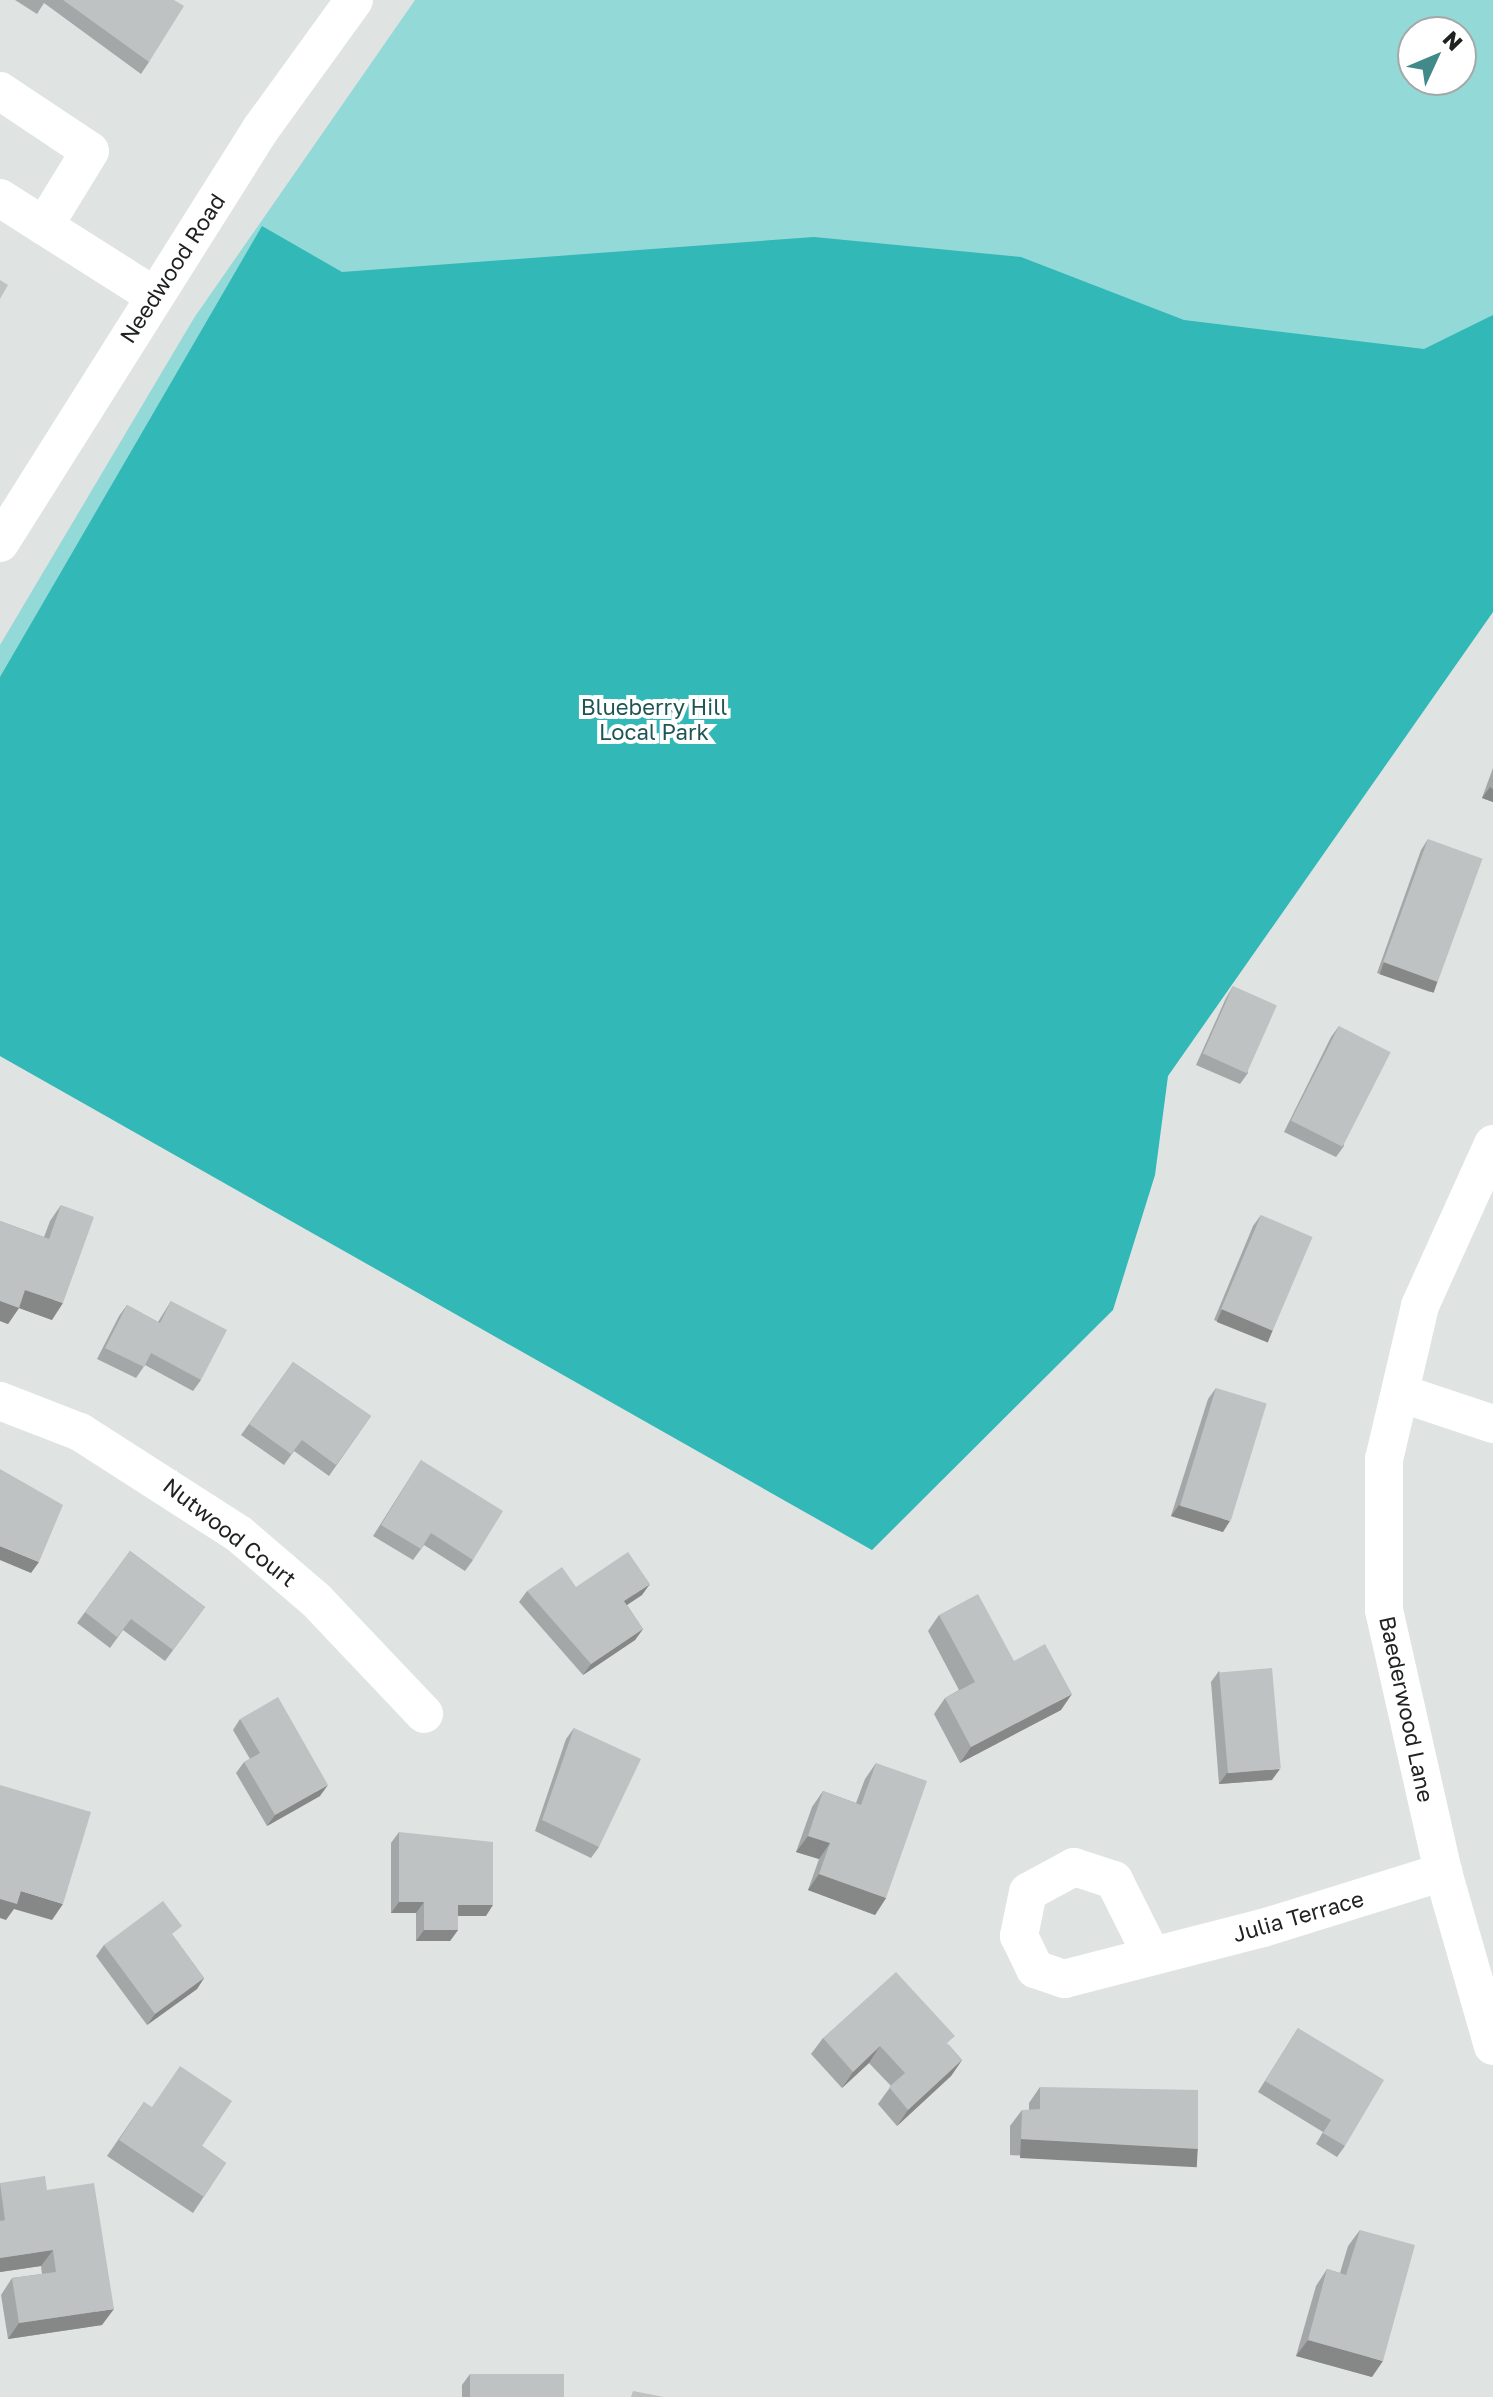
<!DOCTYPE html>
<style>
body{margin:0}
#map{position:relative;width:1493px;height:2397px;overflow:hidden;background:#dfe3e2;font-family:"Golos Text",sans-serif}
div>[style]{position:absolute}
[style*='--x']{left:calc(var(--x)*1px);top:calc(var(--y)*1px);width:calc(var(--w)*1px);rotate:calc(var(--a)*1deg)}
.green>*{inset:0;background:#92d9d8}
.forest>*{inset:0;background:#31b8b7}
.minor>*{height:38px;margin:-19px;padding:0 19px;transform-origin:19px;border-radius:19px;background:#fff}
.wall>*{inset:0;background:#a4a7a7}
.shaded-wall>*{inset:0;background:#868888;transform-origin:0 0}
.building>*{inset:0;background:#bfc2c2;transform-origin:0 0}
span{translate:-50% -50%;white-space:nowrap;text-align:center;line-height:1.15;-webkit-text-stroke:8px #fff;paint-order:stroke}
.street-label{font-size:22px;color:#202222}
.park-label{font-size:22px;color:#1f5655}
.north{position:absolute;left:1397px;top:16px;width:80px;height:80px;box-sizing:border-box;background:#fff;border:2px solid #a6a7a7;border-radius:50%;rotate:46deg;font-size:22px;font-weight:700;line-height:32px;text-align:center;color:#202222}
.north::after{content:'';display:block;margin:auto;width:28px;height:36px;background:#428a8a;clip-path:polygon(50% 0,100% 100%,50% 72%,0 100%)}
</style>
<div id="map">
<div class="green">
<div style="clip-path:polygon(evenodd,415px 0,1493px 0,1493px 534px,1218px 948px,872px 1550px,0 1056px,0 645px,194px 318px,415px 0,1413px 32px,1461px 32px,1461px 80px,1413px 80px,1413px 32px)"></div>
</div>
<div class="forest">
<div style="clip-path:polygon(262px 226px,342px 272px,814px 237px,1021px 257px,1184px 320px,1424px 349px,1493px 315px,1493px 612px,1168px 1076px,1155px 1175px,1113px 1310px,872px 1550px,0 1056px,0 677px)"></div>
</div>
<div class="minor">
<div style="--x:0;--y:91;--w:108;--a:33.7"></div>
<div style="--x:90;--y:151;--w:88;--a:121.5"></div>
<div style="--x:0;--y:198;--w:181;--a:32.4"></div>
<div style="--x:0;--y:543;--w:488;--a:-57.8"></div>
<div style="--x:260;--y:130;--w:160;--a:-54.1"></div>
<div style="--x:1493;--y:1144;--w:178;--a:114.3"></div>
<div style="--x:1420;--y:1306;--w:157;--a:103.2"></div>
<div style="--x:1384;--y:1459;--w:151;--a:90"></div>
<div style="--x:1384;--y:1610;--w:269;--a:77.3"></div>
<div style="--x:1443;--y:1872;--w:181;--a:74"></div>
<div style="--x:1400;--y:1393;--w:98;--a:18.4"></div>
<div style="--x:0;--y:1401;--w:86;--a:21.2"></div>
<div style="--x:80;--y:1432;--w:189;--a:32.7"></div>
<div style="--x:239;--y:1534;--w:101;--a:40.6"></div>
<div style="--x:316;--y:1600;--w:157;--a:46.5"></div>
<div style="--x:1152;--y:1956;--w:85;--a:-116.6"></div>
<div style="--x:1114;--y:1880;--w:42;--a:-162"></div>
<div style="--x:1074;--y:1867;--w:52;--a:151.5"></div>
<div style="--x:1028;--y:1892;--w:45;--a:101.6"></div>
<div style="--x:1019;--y:1936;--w:37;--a:64"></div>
<div style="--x:1035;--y:1969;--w:31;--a:19"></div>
<div style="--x:1064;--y:1979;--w:205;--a:-14.4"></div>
<div style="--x:1263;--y:1928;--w:189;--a:-17.3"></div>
</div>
<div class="wall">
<div style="clip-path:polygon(15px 0,174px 0,149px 62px,141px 74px,44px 3px,37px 14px)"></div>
<div style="clip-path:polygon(1493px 768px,1493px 802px,1482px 798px)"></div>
<div style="clip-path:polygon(1428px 839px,1438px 981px,1430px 992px,1377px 973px,1421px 850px)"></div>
<div style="clip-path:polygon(1233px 986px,1248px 1073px,1240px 1084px,1196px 1065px,1226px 998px)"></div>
<div style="clip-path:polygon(1339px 1026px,1344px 1146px,1336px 1157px,1284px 1132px,1331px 1037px)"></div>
<div style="clip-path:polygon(61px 1205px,52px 1320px,19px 1308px,8px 1324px,0 1321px,0 1221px,44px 1237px,50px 1221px)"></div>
<div style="clip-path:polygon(1261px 1215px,1273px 1330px,1266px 1341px,1214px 1320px,1253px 1226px)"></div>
<div style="clip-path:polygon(171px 1301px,201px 1380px,193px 1391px,145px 1365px,136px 1378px,97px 1359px,119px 1316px,127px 1305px,158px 1322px)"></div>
<div style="clip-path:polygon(293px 1362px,371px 1416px,329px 1476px,294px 1451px,284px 1465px,241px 1435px)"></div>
<div style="clip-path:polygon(1216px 1388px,1223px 1532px,1171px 1516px,1208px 1399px)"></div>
<div style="clip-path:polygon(421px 1460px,473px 1560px,465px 1571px,424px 1545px,413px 1560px,373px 1536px)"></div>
<div style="clip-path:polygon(130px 1551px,205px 1607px,165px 1661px,123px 1630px,110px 1648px,77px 1623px)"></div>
<div style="clip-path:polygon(576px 1587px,642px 1595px,627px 1605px,643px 1629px,635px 1640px,583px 1675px,519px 1602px,527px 1591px)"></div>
<div style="clip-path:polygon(939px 1615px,1014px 1661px,1061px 1710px,960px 1763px,934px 1714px,945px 1698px,959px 1690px,928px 1631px)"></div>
<div style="clip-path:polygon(1219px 1671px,1272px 1780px,1219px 1784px,1211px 1682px)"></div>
<div style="clip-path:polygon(240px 1719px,320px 1796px,267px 1826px,236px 1773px,244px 1762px,250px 1759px,233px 1730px)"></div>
<div style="clip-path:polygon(574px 1728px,599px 1847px,591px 1858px,535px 1831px,566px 1739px)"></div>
<div style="clip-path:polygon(876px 1763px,886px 1898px,875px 1915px,808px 1890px,819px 1859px,796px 1852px,812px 1807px,823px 1791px,856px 1803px,865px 1779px)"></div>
<div style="clip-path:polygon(399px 1832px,486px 1916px,458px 1916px,458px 1930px,450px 1941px,416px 1941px,416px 1913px,391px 1913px,391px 1843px)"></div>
<div style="clip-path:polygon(174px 1937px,204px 1978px,197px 1989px,147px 2025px,96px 1956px,104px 1945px)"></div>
<div style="clip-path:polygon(1298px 2028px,1345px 2146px,1337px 2157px,1316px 2144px,1323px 2132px,1258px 2092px)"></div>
<div style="clip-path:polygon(823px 2038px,949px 2045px,962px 2060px,951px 2076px,897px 2126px,878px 2104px,891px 2086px,869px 2063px,842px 2088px,811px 2054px)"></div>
<div style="clip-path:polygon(1040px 2087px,1198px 2149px,1187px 2165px,1010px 2155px,1010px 2126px,1022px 2110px,1029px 2110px,1029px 2103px)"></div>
<div style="clip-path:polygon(144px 2102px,202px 2146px,226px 2163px,193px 2213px,107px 2156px)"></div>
<div style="clip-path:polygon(0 2183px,47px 2190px,102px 2325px,8px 2339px,1px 2295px,12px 2278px,42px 2274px,41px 2266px,0 2272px)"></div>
<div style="clip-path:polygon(1360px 2230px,1372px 2377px,1296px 2356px,1316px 2286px,1327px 2269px,1340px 2273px,1348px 2246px)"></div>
<div style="clip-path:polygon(470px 2374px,564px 2397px,462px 2397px,462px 2385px)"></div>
</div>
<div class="shaded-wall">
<div style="clip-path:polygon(1490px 787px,1493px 789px,1493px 802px,1482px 798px)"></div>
<div style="left:1384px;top:962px;width:57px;height:13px;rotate:19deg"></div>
<div style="clip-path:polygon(25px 1290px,63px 1303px,52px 1320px,19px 1308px,8px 1324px,0 1321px,0 1301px)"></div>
<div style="left:1222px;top:1309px;width:55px;height:14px;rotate:22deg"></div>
<div style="clip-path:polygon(1179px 1505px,1230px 1521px,1223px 1532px,1171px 1516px)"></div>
<div style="clip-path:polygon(0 1546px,39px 1562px,31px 1573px,0 1560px)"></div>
<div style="clip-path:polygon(650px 1584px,642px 1595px,616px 1612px,624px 1601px)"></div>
<div style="clip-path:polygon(643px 1629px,635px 1640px,583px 1675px,591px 1664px)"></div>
<div style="clip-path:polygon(1072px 1694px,1061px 1710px,960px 1763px,971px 1747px)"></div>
<div style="clip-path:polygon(1280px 1769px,1272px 1780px,1219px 1784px,1227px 1773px)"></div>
<div style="clip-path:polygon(328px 1785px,320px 1796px,267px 1826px,275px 1815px)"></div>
<div style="clip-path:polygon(808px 1836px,830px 1843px,819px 1859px,796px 1852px)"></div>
<div style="clip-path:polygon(819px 1874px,886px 1898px,875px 1915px,808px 1890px)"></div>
<div style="clip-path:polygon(21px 1891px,63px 1904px,52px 1920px,14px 1909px,6px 1920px,0 1918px,0 1899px)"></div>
<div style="clip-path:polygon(399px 1902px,424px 1902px,416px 1913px,391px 1913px)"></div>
<div style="clip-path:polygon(458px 1905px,493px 1905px,486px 1916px,450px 1916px)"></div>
<div style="clip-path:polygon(424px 1930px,458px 1930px,450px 1941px,416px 1941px)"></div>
<div style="clip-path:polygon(204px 1978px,197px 1989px,147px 2025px,155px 2014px)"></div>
<div style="clip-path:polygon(880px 2046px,869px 2063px,842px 2088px,853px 2072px)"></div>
<div style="clip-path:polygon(962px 2060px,951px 2076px,897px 2126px,908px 2110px)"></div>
<div style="left:1021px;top:2139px;width:177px;height:19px;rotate:3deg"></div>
<div style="clip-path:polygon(53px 2250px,41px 2266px,0 2272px,0 2258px)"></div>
<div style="clip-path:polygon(114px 2309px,102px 2325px,8px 2339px,19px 2323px)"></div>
<div style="clip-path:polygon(1308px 2340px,1383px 2361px,1372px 2377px,1296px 2356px)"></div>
</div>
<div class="building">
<div style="clip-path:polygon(63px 0,174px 0,184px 6px,149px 62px)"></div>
<div style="clip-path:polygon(0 280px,8px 285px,0 299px)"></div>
<div style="left:1428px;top:839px;width:58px;height:131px;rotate:20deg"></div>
<div style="left:1233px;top:986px;width:48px;height:74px;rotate:24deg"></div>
<div style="left:1339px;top:1026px;width:58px;height:106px;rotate:27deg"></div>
<div style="clip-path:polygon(61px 1205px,94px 1217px,63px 1303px,25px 1290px,19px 1308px,0 1301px,0 1221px,49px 1239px)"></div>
<div style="left:1261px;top:1215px;width:56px;height:102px;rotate:23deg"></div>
<div style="clip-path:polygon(171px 1301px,227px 1330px,201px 1380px,151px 1353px,144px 1367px,105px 1348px,127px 1305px,160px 1323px)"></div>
<div style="clip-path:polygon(293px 1362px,371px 1416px,336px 1465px,302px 1440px,291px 1454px,249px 1424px)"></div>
<div style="left:1216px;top:1388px;width:53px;height:123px;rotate:17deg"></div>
<div style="clip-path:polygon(421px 1460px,503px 1511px,473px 1560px,431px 1533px,421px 1549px,381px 1525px)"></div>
<div style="clip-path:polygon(0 1469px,63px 1505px,39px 1562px,0 1546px)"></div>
<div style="clip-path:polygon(130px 1551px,205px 1607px,173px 1650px,131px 1619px,117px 1637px,85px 1612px)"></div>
<div style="clip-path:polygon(628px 1552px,650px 1584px,624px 1601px,643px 1629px,591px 1664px,527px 1591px,562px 1567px,576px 1587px)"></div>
<div style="clip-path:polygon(978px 1594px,1014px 1661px,1045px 1644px,1072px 1694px,971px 1747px,945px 1698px,975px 1682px,939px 1615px)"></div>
<div style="left:1272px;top:1668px;width:101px;height:53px;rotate:85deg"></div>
<div style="clip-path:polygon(278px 1697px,328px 1785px,275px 1815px,244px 1762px,260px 1753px,240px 1719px)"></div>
<div style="clip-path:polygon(574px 1728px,641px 1759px,599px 1847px,542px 1820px)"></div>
<div style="clip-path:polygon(876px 1763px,927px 1781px,886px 1898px,819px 1874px,830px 1843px,808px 1836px,823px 1791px,861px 1805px)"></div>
<div style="clip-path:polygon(0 1785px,91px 1812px,63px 1904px,21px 1891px,17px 1904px,0 1899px)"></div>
<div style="clip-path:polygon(399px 1832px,493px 1842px,493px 1905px,458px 1905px,458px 1930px,424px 1930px,424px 1902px,399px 1902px)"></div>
<div style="clip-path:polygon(163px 1901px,182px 1926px,172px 1934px,204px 1978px,155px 2014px,104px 1945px)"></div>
<div style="clip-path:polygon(896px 1972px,955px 2036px,947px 2043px,962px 2060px,908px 2110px,889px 2087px,905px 2073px,880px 2046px,853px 2072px,823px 2038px)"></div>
<div style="clip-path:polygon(1298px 2028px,1384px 2080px,1345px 2146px,1323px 2133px,1331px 2120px,1265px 2081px)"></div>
<div style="clip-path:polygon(180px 2066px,232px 2101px,202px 2146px,226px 2163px,204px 2197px,119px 2140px,144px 2102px,152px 2107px)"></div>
<div style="clip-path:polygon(1040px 2087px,1198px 2090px,1198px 2149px,1021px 2139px,1022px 2110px,1040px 2109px)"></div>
<div style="clip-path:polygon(45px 2176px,47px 2190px,94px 2183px,114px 2309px,19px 2323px,12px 2278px,56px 2272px,53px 2250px,0 2258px,0 2221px,5px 2220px,0 2183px)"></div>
<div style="clip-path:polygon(1360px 2230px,1415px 2245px,1383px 2361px,1308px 2340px,1327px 2269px,1346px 2275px)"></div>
<div style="left:470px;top:2374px;width:94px;height:23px"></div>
<div style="clip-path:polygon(633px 2391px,664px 2397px,631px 2397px)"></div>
</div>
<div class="street-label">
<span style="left:172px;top:268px;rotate:-57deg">Needwood Road</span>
<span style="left:230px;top:1532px;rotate:38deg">Nutwood Court</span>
<span style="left:1407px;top:1709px;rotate:78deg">Baederwood Lane</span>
<span style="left:1298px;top:1916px;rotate:-16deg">Julia Terrace</span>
</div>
<div class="park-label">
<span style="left:654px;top:719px">Blueberry Hill<br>Local Park</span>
</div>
<div class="north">N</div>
</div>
